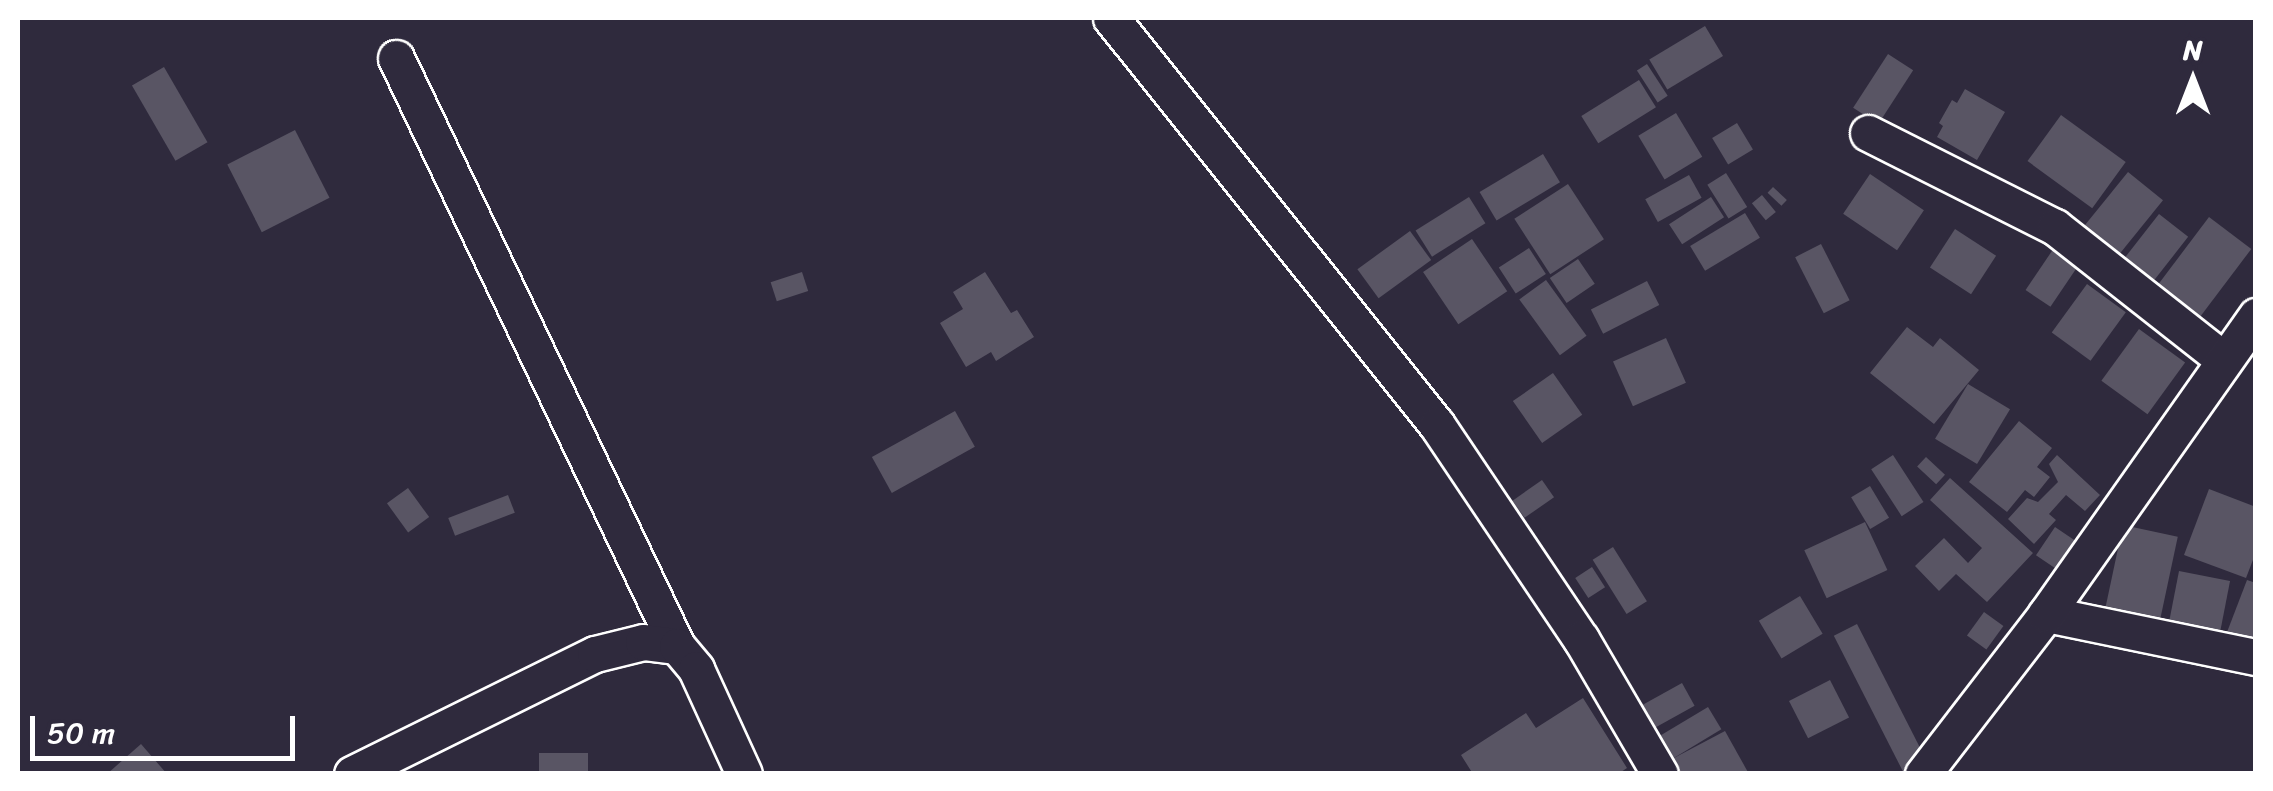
<!DOCTYPE html>
<style>
body{margin:0}
#map{position:relative;width:2273px;height:791px;overflow:hidden;background:#2f2a3d;font-family:Sriracha,sans-serif}
div>[style]{position:absolute}
[style*='--x']{left:calc(var(--x)*1px);top:calc(var(--y)*1px);width:calc(var(--w)*1px);rotate:calc(var(--a)*1deg)}
.building>*{inset:0;background:#595564;transform-origin:0 0}
.roads{filter:drop-shadow(2px 0 #fff) drop-shadow(-2px 0 #fff) drop-shadow(0 2px #fff) drop-shadow(0 -2px #fff)}
.street>*{height:35px;margin:-17.5px;padding:0 17.5px;transform-origin:17.5px;border-radius:17.5px;background:#2f2a3d}
span{translate:-50% -50%;white-space:nowrap;text-align:center;line-height:1.15;-webkit-text-stroke:10px #2f2a3d;paint-order:stroke}
.frame{position:absolute;inset:0;border:20px solid #fff;pointer-events:none}
.north{position:absolute;left:2143px;top:30px;width:100px;height:100px;-webkit-text-stroke:8px #2f2a3d;paint-order:stroke;rotate:0deg;font-size:28px;font-weight:700;line-height:40px;text-align:center;color:#fff}
.north::after{content:'';display:block;margin:auto;width:35px;height:45px;background:#fff;clip-path:polygon(50% 0,100% 100%,50% 72%,0 100%)}
.scale{position:absolute;left:30px;top:716px;width:265px;height:45px;box-sizing:border-box;border:5px solid #fff;border-top:0;padding-left:12px;font-size:30px;line-height:35px;white-space:nowrap;color:#fff;-webkit-text-stroke:8px #2f2a3d;paint-order:stroke}
</style>
<div id="map">
<div class="building">
<div style="left:1705px;top:26px;width:35px;height:65px;rotate:59deg"></div>
<div style="left:1888px;top:54px;width:30px;height:64px;rotate:33deg"></div>
<div style="left:1647px;top:64px;width:38px;height:12px;rotate:57deg"></div>
<div style="left:164px;top:67px;width:87px;height:37px;rotate:60deg"></div>
<div style="left:1639px;top:80px;width:32px;height:68px;rotate:58deg"></div>
<div style="clip-path:polygon(1965px 89px,2005px 112px,1977px 160px,1937px 137px,1943px 126px,1939px 123px,1952px 100px,1957px 103px)"></div>
<div style="left:1676px;top:113px;width:51px;height:44px;rotate:59deg"></div>
<div style="left:2061px;top:115px;width:80px;height:57px;rotate:36deg"></div>
<div style="left:1737px;top:123px;width:31px;height:29px;rotate:59deg"></div>
<div style="left:295px;top:130px;width:76px;height:76px;rotate:63deg"></div>
<div style="left:1543px;top:154px;width:33px;height:74px;rotate:59deg"></div>
<div style="left:2128px;top:172px;width:45px;height:76px;rotate:39deg"></div>
<div style="left:1726px;top:173px;width:40px;height:22px;rotate:58deg"></div>
<div style="left:1870px;top:174px;width:65px;height:48px;rotate:34deg"></div>
<div style="left:1689px;top:175px;width:26px;height:50px;rotate:61deg"></div>
<div style="left:1568px;top:184px;width:66px;height:64px;rotate:57deg"></div>
<div style="left:1773px;top:187px;width:19px;height:8px;rotate:43deg"></div>
<div style="left:1762px;top:195px;width:22px;height:13px;rotate:51deg"></div>
<div style="left:1469px;top:197px;width:31px;height:63px;rotate:58deg"></div>
<div style="left:1711px;top:197px;width:24px;height:50px;rotate:57deg"></div>
<div style="left:1745px;top:213px;width:29px;height:64px;rotate:59deg"></div>
<div style="left:2159px;top:214px;width:37px;height:55px;rotate:38deg"></div>
<div style="left:2209px;top:217px;width:53px;height:96px;rotate:37deg"></div>
<div style="left:1955px;top:229px;width:49px;height:46px;rotate:33deg"></div>
<div style="left:1410px;top:231px;width:36px;height:65px;rotate:54deg"></div>
<div style="left:1472px;top:239px;width:63px;height:59px;rotate:56deg"></div>
<div style="left:2058px;top:242px;width:30px;height:58px;rotate:34deg"></div>
<div style="left:1821px;top:244px;width:63px;height:29px;rotate:63deg"></div>
<div style="left:1529px;top:248px;width:31px;height:36px;rotate:57deg"></div>
<div style="left:1578px;top:259px;width:30px;height:34px;rotate:56deg"></div>
<div style="left:802px;top:272px;width:20px;height:33px;rotate:72deg"></div>
<div style="clip-path:polygon(985px 272px,1011px 313px,1017px 310px,1034px 337px,996px 361px,991px 352px,966px 367px,940px 323px,963px 309px,953px 292px)"></div>
<div style="left:1546px;top:280px;width:69px;height:33px;rotate:54deg"></div>
<div style="left:1647px;top:281px;width:27px;height:63px;rotate:63deg"></div>
<div style="left:2087px;top:284px;width:48px;height:60px;rotate:36deg"></div>
<div style="clip-path:polygon(1907px 327px,1933px 347px,1940px 338px,1979px 370px,1934px 424px,1870px 373px)"></div>
<div style="left:2139px;top:329px;width:57px;height:64px;rotate:36deg"></div>
<div style="left:1666px;top:338px;width:49px;height:58px;rotate:66deg"></div>
<div style="left:1553px;top:373px;width:51px;height:49px;rotate:55deg"></div>
<div style="left:1968px;top:384px;width:49px;height:64px;rotate:31deg"></div>
<div style="left:955px;top:411px;width:41px;height:95px;rotate:61deg"></div>
<div style="clip-path:polygon(2019px 421px,2052px 448px,2037px 467px,2050px 477px,2034px 497px,2025px 490px,2007px 512px,1969px 482px)"></div>
<div style="left:1893px;top:455px;width:56px;height:26px;rotate:57deg"></div>
<div style="clip-path:polygon(2057px 455px,2100px 495px,2085px 511px,2066px 495px,2049px 514px,2056px 520px,2034px 544px,2008px 519px,2027px 498px,2038px 502px,2058px 482px,2049px 464px)"></div>
<div style="left:1926px;top:457px;width:26px;height:13px;rotate:43deg"></div>
<div style="clip-path:polygon(1950px 478px,2033px 553px,1987px 602px,1956px 574px,1939px 591px,1915px 566px,1944px 538px,1968px 563px,1982px 548px,1930px 500px)"></div>
<div style="left:1542px;top:480px;width:21px;height:36px;rotate:55deg"></div>
<div style="left:1870px;top:486px;width:37px;height:22px;rotate:59deg"></div>
<div style="left:408px;top:488px;width:36px;height:26px;rotate:54deg"></div>
<div style="clip-path:polygon(2209px 489px,2256px 507px,2256px 552px,2246px 578px,2184px 555px)"></div>
<div style="left:508px;top:495px;width:19px;height:64px;rotate:69deg"></div>
<div style="left:1865px;top:522px;width:53px;height:67px;rotate:65deg"></div>
<div style="left:2123px;top:525px;width:56px;height:84px;rotate:12deg"></div>
<div style="left:2055px;top:527px;width:25px;height:34px;rotate:34deg"></div>
<div style="left:1613px;top:547px;width:64px;height:24px;rotate:58deg"></div>
<div style="left:1592px;top:567px;width:24px;height:20px;rotate:57deg"></div>
<div style="left:2179px;top:571px;width:52px;height:63px;rotate:11deg"></div>
<div style="clip-path:polygon(2247px 580px,2256px 583px,2256px 646px,2224px 640px)"></div>
<div style="left:1800px;top:596px;width:44px;height:48px;rotate:59deg"></div>
<div style="left:1984px;top:612px;width:24px;height:29px;rotate:36deg"></div>
<div style="left:1857px;top:624px;width:154px;height:26px;rotate:63deg"></div>
<div style="left:1830px;top:680px;width:42px;height:46px;rotate:63deg"></div>
<div style="left:1682px;top:683px;width:26px;height:50px;rotate:61deg"></div>
<div style="clip-path:polygon(1583px 698px,1627px 768px,1618px 774px,1473px 774px,1461px 755px,1526px 713px,1536px 728px)"></div>
<div style="left:1708px;top:707px;width:26px;height:56px;rotate:59deg"></div>
<div style="clip-path:polygon(1725px 731px,1749px 774px,1679px 774px,1672px 759px)"></div>
<div style="clip-path:polygon(141px 744px,167px 774px,107px 774px)"></div>
<div style="left:539px;top:753px;width:49px;height:21px"></div>
</div>
<div class="roads">
<div class="street">
<div style="--x:1111;--y:18;--w:521;--a:51.31"></div>
<div style="--x:1437;--y:425;--w:258;--a:56.1"></div>
<div style="--x:1581;--y:639;--w:156;--a:59.7"></div>
<div style="--x:396;--y:58;--w:652;--a:64.46"></div>
<div style="--x:1868;--y:133;--w:209;--a:26.7"></div>
<div style="--x:2055;--y:227;--w:215;--a:38.2"></div>
<div style="--x:2046;--y:614;--w:214;--a:11.6"></div>
<div style="--x:352;--y:774;--w:271;--a:-26.3"></div>
<div style="--x:595;--y:654;--w:49;--a:-14"></div>
<div style="--x:643;--y:642;--w:34;--a:7"></div>
<div style="--x:677;--y:646;--w:30;--a:50"></div>
<div style="--x:696;--y:669;--w:115;--a:65.4"></div>
<div style="--x:1923;--y:774;--w:202;--a:-52.4"></div>
<div style="--x:2046;--y:614;--w:365;--a:-54.8"></div>
</div>
</div>
<div class="frame"></div>
<div class="north">N</div>
<div class="scale">50 m</div>
</div>
